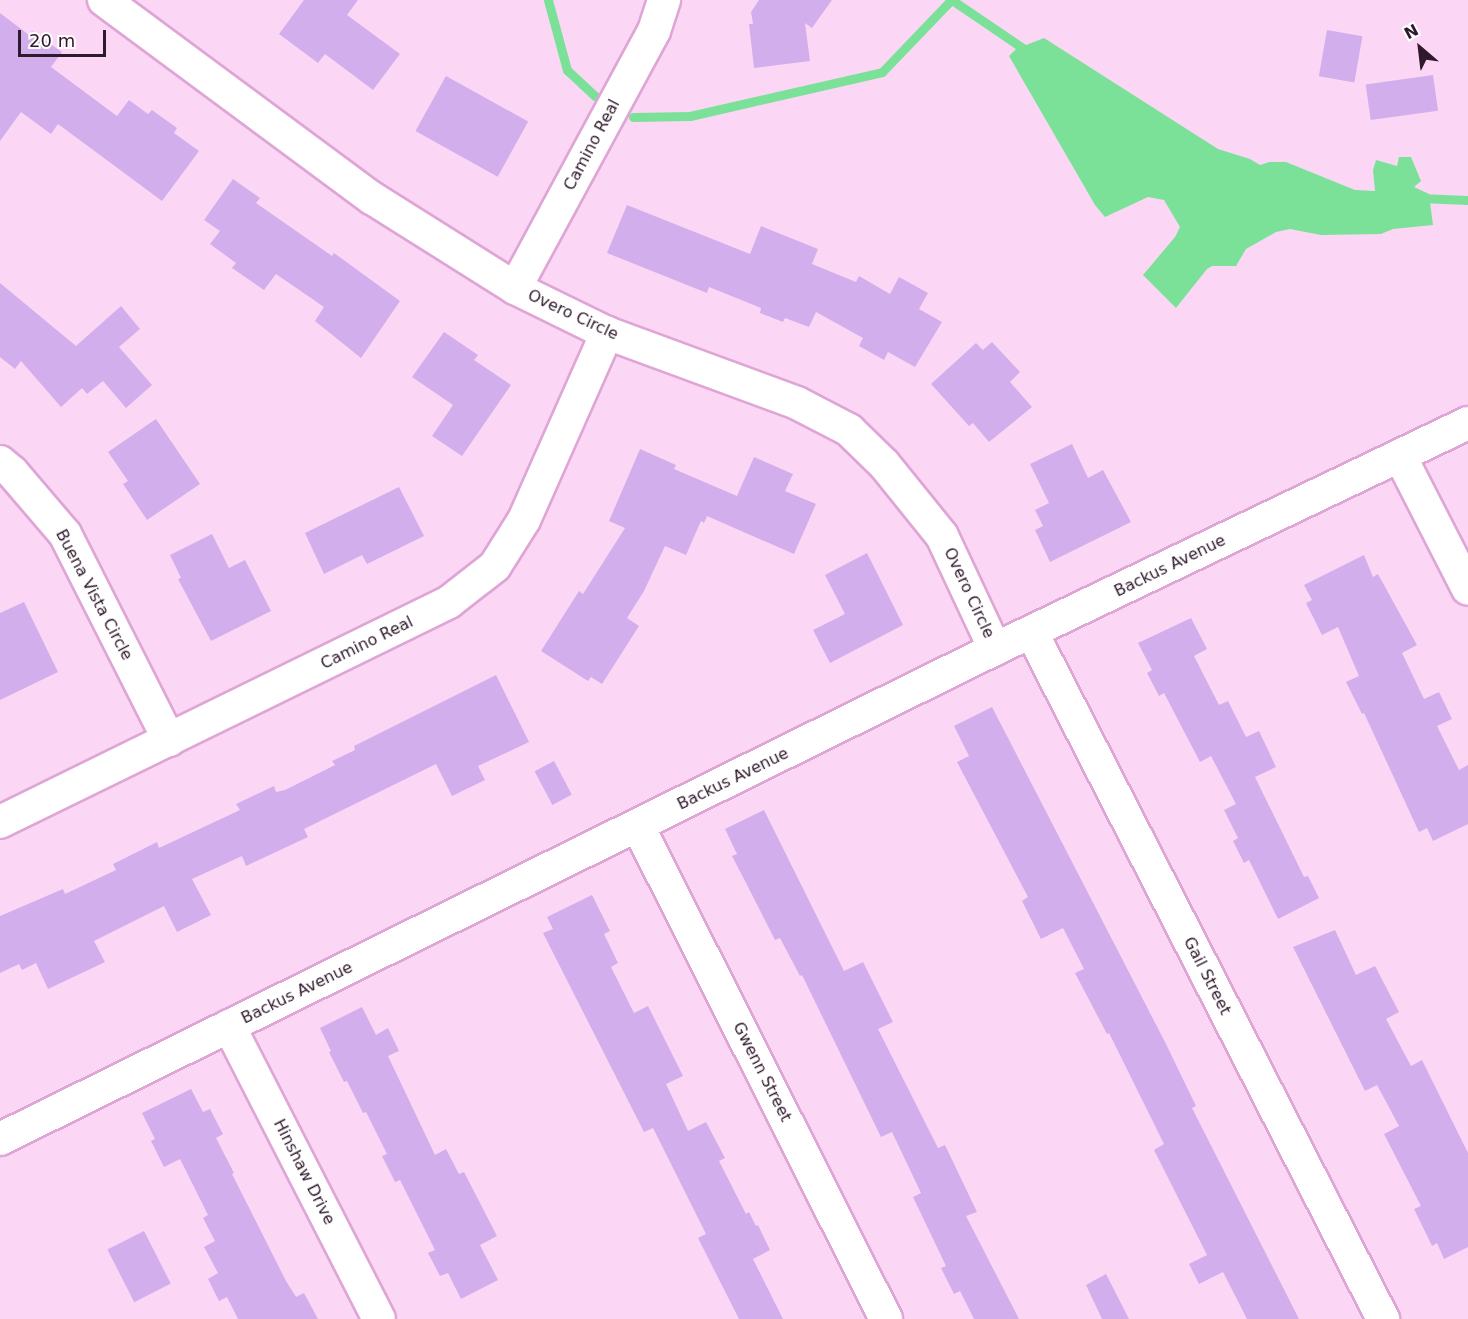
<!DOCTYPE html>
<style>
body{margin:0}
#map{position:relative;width:1468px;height:1319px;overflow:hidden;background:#fbd7f5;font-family:"DejaVu Sans",sans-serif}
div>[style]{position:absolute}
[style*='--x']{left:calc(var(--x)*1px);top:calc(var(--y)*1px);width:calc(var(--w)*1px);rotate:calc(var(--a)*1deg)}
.water>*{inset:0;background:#7be198}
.stream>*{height:9px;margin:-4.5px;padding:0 4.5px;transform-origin:4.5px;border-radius:4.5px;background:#7be198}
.building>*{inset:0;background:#d3aeec;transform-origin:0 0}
.roads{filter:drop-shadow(2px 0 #dfa5d6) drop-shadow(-2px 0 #dfa5d6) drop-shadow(0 2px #dfa5d6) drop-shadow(0 -2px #dfa5d6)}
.minor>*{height:32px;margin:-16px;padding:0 16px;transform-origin:16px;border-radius:16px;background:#fff}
span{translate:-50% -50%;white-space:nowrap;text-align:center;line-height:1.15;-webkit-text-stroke:4.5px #fff;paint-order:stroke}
.street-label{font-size:16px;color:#2f192c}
.north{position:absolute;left:1390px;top:18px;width:60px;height:60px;-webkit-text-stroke:4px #fff;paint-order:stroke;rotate:332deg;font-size:16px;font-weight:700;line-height:24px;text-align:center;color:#2f192c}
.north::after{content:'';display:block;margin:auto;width:21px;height:27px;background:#2f192c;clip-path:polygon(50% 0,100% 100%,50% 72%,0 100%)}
.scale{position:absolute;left:18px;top:30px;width:88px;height:27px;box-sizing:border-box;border:3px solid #2f192c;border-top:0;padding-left:8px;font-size:18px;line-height:21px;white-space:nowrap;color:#2f192c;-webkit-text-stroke:4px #fff;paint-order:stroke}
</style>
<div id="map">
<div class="water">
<div style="clip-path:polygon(1044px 38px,1218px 149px,1250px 159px,1260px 165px,1269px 162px,1286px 162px,1355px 190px,1375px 191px,1373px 170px,1376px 160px,1397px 166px,1399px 157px,1411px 157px,1421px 181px,1414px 187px,1429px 194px,1433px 225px,1393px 229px,1381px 234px,1321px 235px,1290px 229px,1276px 232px,1246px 249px,1236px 266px,1212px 266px,1207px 269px,1176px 308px,1143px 275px,1175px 237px,1180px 227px,1164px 200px,1148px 197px,1105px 217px,1095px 205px,1009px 56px,1016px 49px)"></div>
</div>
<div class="stream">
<div style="--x:548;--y:0;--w:73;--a:74.8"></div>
<div style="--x:567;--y:70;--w:38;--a:43"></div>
<div style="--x:952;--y:0;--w:94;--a:34.2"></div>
<div style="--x:633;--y:117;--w:57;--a:-1"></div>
<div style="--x:690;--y:116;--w:197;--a:-12.9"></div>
<div style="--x:882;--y:72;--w:100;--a:-46.2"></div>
<div style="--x:1419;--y:198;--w:49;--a:2.3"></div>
</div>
<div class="building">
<div style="clip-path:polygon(304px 0,358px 0,347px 15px,400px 54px,373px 90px,325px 54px,318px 63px,279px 34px)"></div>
<div style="clip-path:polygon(759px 0,832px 0,812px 28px,805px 23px,810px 61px,754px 68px,749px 24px,753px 24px,751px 12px)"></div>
<div style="clip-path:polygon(0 13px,29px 35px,32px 31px,62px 52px,51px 67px,117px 116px,129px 100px,148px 114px,152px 110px,177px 128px,174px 133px,199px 151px,162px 201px,58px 124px,51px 134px,21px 112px,0 141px)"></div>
<div style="left:1327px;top:30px;width:36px;height:47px;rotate:10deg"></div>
<div style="left:1433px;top:75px;width:36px;height:68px;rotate:82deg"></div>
<div style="left:446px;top:76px;width:94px;height:63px;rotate:29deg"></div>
<div style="clip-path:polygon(233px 179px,260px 198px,256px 203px,332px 256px,334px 253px,400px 301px,361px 358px,315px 321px,324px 307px,276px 274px,264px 290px,232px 268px,236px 263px,210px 244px,220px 231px,204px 220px)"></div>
<div style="clip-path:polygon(627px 205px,750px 254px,761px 226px,818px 249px,812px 264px,856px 282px,859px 276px,890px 294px,899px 277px,928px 293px,919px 309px,942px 322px,915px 367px,888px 352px,884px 360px,859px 346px,863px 338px,816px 312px,809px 327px,785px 318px,783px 322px,760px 313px,761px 308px,709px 287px,707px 293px,607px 253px)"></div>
<div style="clip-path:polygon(0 283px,76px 346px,121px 306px,140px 329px,119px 347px,152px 385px,126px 408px,103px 381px,87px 394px,82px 388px,61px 407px,21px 361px,15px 369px,0 357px)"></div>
<div style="clip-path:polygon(444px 332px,478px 355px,474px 360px,511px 385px,462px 456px,432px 436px,453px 405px,412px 377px)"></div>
<div style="clip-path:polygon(992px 342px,1020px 372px,1010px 382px,1032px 407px,989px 442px,973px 423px,969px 426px,931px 384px,976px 343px,983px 350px)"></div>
<div style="clip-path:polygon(156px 419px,200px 484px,147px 520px,123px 484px,128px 481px,108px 452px)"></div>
<div style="clip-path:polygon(1072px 444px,1088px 478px,1103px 470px,1131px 522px,1050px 562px,1035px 530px,1043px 526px,1035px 510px,1049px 503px,1030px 464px)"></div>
<div style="clip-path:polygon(640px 449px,676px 465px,674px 469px,737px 496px,754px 457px,793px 474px,785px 491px,816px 504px,794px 554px,707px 516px,704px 523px,701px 521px,686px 555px,665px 546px,644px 591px,627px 618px,639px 626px,602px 684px,591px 677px,588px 681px,541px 651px,579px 591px,583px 594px,625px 528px,609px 521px)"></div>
<div style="clip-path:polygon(399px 487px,424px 536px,367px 564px,362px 555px,324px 574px,305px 533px)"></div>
<div style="clip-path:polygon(212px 534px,229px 568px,245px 560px,271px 611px,211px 641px,178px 579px,181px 578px,170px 555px)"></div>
<div style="clip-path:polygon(867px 553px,903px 625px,830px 663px,813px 630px,845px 614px,825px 575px)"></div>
<div style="clip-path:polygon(1364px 555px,1373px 577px,1378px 574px,1417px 645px,1402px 653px,1424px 699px,1439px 692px,1452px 719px,1437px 726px,1459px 770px,1468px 765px,1468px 824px,1433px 841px,1427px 828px,1419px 832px,1364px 713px,1362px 714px,1346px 682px,1359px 676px,1338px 627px,1322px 635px,1306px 603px,1312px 600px,1304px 585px)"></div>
<div style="clip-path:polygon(24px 602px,58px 672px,0 700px,0 613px)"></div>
<div style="clip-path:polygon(1191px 618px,1207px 649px,1194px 656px,1219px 705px,1228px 701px,1246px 737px,1259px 731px,1276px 767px,1255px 777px,1304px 877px,1308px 876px,1319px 898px,1278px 919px,1249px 860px,1244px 863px,1233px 841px,1238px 838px,1224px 810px,1236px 804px,1211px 756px,1200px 762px,1164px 693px,1159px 696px,1147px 673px,1152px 670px,1138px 643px)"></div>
<div style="clip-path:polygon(496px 675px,529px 742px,478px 766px,485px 780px,452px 796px,436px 764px,304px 829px,308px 837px,246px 866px,242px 856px,192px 879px,211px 915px,177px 932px,164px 906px,94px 941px,105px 962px,48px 989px,36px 963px,22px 970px,19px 964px,0 973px,0 916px,63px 889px,65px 894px,116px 870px,113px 864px,157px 842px,159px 848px,240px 810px,236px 804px,274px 786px,276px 792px,285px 790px,335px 765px,332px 761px,355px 750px,354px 746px)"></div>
<div style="clip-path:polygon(992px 707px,1165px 1042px,1196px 1106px,1192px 1108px,1299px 1319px,1247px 1319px,1223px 1272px,1199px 1284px,1189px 1264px,1207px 1255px,1154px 1150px,1164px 1144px,1109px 1033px,1107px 1034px,1075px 973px,1084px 969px,1063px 928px,1041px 939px,1022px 901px,1028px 897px,957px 762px,969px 756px,954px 726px)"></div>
<div style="left:554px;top:761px;width:38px;height:22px;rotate:62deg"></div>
<div style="clip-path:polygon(764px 810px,844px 971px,863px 962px,893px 1022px,878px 1029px,938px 1148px,945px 1145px,977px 1212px,966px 1216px,1019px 1319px,974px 1319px,960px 1291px,954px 1294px,941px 1268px,946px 1266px,913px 1197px,921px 1193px,892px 1132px,881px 1137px,802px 975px,800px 976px,780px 938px,775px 940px,745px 881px,732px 856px,737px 854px,725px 829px)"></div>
<div style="clip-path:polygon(592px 895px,610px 931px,604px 934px,618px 963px,611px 967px,634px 1013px,648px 1006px,683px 1076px,666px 1084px,688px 1131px,706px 1122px,725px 1158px,719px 1161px,746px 1214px,749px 1212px,756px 1226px,758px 1225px,770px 1250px,753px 1259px,783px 1319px,739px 1319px,698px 1238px,706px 1234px,653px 1128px,644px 1132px,543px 933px,553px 929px,547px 917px)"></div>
<div style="clip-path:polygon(1335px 930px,1356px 975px,1375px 966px,1399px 1012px,1386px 1019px,1411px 1066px,1422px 1060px,1468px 1153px,1468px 1247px,1444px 1259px,1437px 1243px,1432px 1246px,1414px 1209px,1421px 1206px,1384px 1134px,1399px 1126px,1377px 1085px,1365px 1091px,1293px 947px)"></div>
<div style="clip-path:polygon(362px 1007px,376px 1035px,388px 1028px,399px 1051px,388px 1056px,435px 1155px,446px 1149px,459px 1174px,464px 1172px,497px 1236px,480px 1245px,498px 1280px,461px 1299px,448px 1273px,440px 1276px,428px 1253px,435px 1250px,400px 1180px,395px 1182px,382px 1156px,387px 1154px,366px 1112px,363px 1113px,347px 1081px,344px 1082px,329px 1052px,331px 1051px,320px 1028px)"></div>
<div style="clip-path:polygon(191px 1089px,203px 1112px,210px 1109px,223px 1134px,216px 1138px,234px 1173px,232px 1174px,286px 1281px,296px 1297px,304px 1293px,318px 1319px,238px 1319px,227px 1297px,219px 1301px,208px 1279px,218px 1273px,204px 1247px,215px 1241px,203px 1218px,208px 1215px,180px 1159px,164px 1167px,151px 1141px,155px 1139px,142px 1113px)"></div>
<div style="left:144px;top:1231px;width:59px;height:41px;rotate:63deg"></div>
<div style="clip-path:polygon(1106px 1274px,1129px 1319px,1102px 1319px,1086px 1285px)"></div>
</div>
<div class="roads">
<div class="minor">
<div style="--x:104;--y:0;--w:333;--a:36.5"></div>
<div style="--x:372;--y:198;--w:169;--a:32.2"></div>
<div style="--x:515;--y:288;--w:102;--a:26.1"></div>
<div style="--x:607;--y:333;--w:202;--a:20.2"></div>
<div style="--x:797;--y:403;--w:59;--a:27.4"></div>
<div style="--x:849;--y:430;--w:49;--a:44.2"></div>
<div style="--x:884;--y:464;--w:92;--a:51.1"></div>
<div style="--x:942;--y:536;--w:125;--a:64.9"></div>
<div style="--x:515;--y:288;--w:292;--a:-61.6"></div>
<div style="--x:654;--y:31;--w:33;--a:-72"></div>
<div style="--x:1400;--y:456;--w:149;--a:62.9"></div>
<div style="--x:0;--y:462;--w:16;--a:40"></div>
<div style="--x:12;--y:472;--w:82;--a:49.5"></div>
<div style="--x:65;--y:534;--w:231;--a:63.2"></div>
<div style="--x:1032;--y:633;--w:771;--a:62.9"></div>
<div style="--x:0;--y:822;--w:500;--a:-26.1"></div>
<div style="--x:449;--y:602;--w:58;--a:-38"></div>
<div style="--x:495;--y:566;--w:54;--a:-57.8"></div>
<div style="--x:524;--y:520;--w:205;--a:-66.1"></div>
<div style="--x:638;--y:826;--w:552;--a:63.3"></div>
<div style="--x:229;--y:1026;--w:329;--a:62.9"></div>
<div style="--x:0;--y:1139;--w:1109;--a:-26.22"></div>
<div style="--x:995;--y:649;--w:524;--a:-25.54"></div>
</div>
</div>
<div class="street-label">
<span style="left:592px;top:145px;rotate:-62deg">Camino Real</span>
<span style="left:573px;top:315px;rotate:25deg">Overo Circle</span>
<span style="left:1170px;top:566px;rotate:-26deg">Backus Avenue</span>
<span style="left:969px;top:593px;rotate:65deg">Overo Circle</span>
<span style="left:94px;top:595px;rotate:62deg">Buena Vista Circle</span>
<span style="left:367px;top:643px;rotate:-26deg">Camino Real</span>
<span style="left:733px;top:779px;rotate:-26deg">Backus Avenue</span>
<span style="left:1207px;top:976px;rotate:63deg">Gail Street</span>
<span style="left:297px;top:993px;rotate:-26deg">Backus Avenue</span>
<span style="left:762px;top:1072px;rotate:63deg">Gwenn Street</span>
<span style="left:304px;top:1172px;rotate:63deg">Hinshaw Drive</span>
</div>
<div class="north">N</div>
<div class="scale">20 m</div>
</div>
